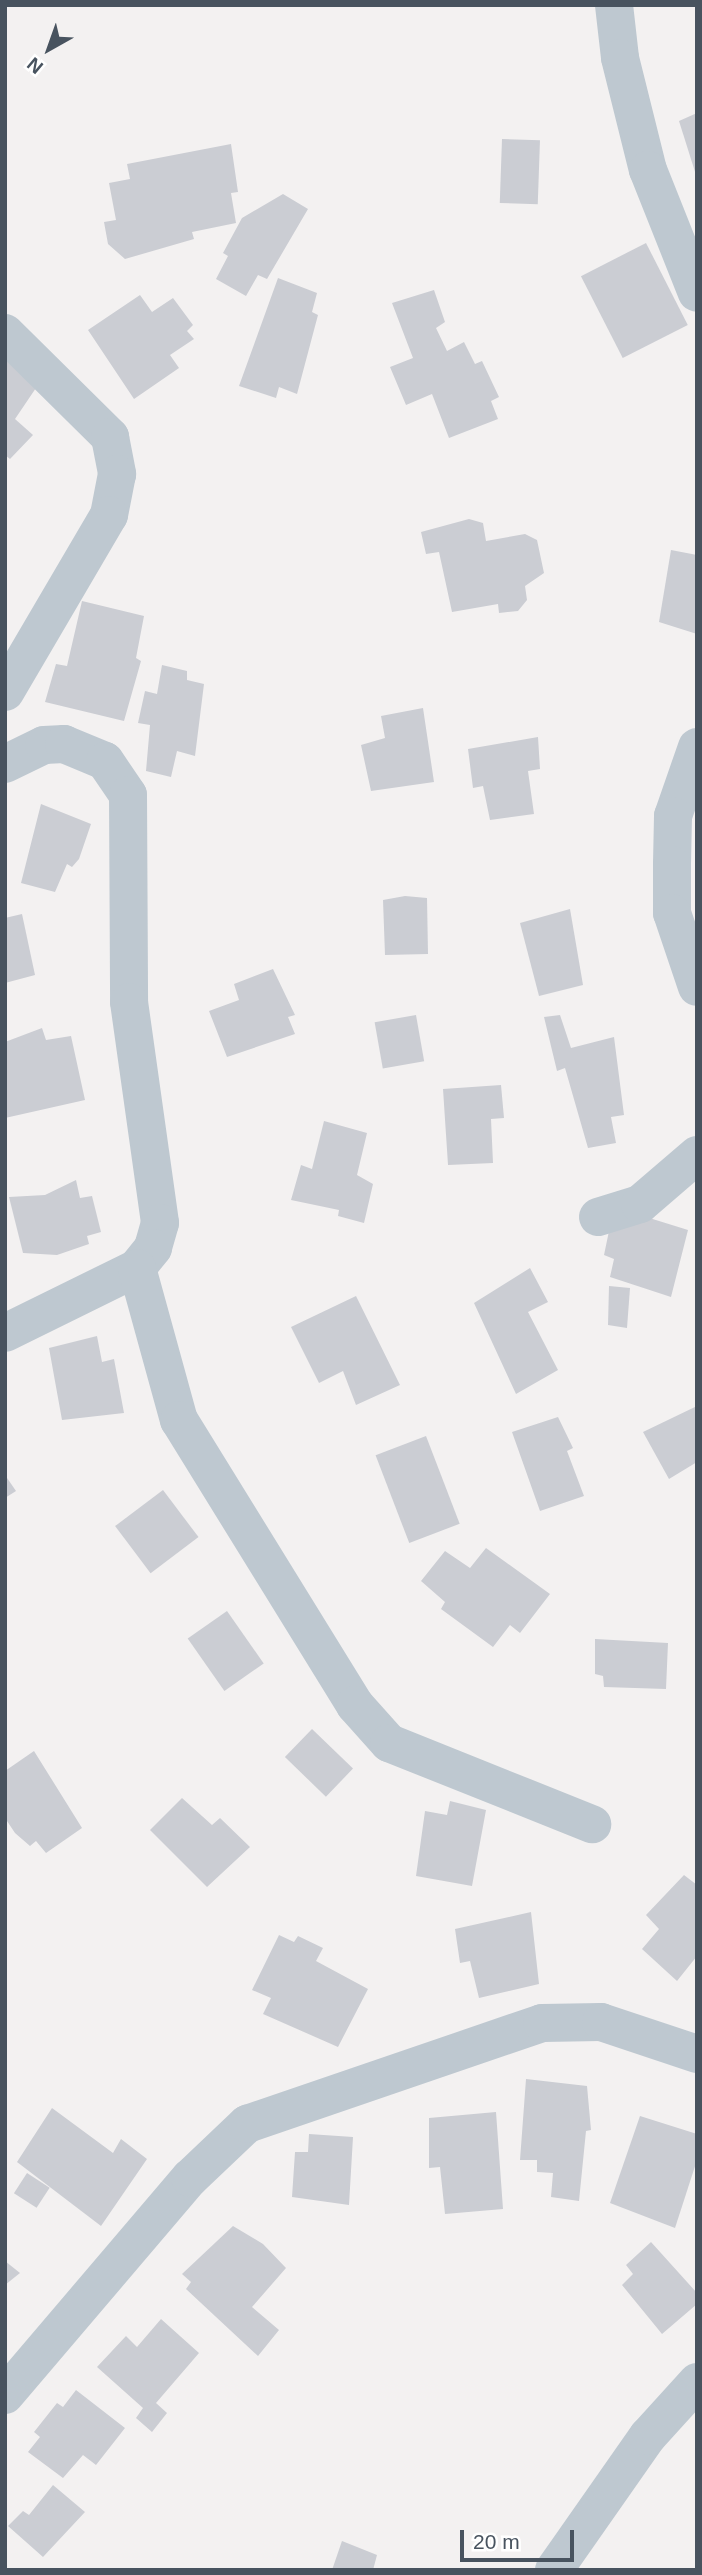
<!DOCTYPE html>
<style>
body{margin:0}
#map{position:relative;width:702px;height:2575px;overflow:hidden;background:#f3f1f1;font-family:Arial,sans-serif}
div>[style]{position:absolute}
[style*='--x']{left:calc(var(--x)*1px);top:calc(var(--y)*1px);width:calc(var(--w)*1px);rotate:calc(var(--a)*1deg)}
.building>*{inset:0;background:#cbcdd3;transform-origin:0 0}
.minor>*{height:38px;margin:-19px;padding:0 19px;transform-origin:19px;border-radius:19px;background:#bec8d0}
span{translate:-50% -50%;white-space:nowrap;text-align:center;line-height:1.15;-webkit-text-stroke:5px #fff;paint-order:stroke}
.frame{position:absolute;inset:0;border:7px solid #48535f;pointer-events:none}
.north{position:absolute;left:14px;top:14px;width:70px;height:70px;-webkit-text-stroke:5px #fff;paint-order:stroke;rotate:220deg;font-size:19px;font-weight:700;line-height:28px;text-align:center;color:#48535f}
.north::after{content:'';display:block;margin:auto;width:24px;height:32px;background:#48535f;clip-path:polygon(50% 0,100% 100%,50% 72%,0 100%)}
.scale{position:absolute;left:460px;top:2530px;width:114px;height:32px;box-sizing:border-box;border:4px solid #48535f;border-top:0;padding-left:9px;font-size:21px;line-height:24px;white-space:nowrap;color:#48535f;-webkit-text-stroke:5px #fff;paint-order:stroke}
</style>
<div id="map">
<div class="building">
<div style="clip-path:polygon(697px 113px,697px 175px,696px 175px,679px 121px)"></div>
<div style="left:502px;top:139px;width:38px;height:64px;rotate:2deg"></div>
<div style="clip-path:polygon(231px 144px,238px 192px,231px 193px,236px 223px,192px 232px,194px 239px,125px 259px,108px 244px,104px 222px,116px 220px,109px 183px,130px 179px,127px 164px)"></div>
<div style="clip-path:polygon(283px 194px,308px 209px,267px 279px,258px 275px,246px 296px,216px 279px,228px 256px,223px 253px,242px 218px)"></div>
<div style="left:646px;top:243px;width:92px;height:73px;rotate:63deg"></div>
<div style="clip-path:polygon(278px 278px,317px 293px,312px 312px,318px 315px,297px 394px,279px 387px,276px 398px,239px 386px)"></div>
<div style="clip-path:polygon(434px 290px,445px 322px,436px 328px,447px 351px,464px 342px,475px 364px,482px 361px,499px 397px,491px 401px,498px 419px,449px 438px,432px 394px,406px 405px,390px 367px,413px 358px,392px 303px)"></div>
<div style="clip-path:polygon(140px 295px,152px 312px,173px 298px,193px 325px,187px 331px,194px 339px,170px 355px,179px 368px,134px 399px,88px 330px)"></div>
<div style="clip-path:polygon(5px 358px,38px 385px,15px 419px,33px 435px,10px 459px,5px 455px)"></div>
<div style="clip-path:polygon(469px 519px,483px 523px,486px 541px,525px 534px,537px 540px,544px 573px,525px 586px,527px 600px,518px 611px,499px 613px,498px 604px,452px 612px,439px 552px,426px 554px,421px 532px)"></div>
<div style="clip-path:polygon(671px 550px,697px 555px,697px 634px,659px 622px)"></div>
<div style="clip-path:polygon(82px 601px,144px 616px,136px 658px,141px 661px,124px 721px,45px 702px,56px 664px,67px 666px)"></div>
<div style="clip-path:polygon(162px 665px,187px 671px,187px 680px,204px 684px,195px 756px,177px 751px,171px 777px,146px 771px,150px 725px,138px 723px,145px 691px,157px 694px)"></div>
<div style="clip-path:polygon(423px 708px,434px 782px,371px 791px,361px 745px,385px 738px,381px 716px)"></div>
<div style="clip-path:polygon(538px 737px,540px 769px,528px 771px,534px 814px,490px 820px,483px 786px,473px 788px,468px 749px)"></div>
<div style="clip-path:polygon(41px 804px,91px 824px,79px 859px,72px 867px,67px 864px,55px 892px,21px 883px)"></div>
<div style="clip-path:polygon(405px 896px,427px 898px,428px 954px,385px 955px,383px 900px)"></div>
<div style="clip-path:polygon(570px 909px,583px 985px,539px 996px,520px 923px)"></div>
<div style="clip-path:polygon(22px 914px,35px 975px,5px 983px,5px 918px)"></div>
<div style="clip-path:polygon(273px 969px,295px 1015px,288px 1017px,295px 1034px,227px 1057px,209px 1011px,239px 1000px,234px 984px)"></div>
<div style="left:416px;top:1015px;width:47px;height:42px;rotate:80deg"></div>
<div style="clip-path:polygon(560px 1015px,571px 1048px,614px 1037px,624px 1115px,611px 1117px,616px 1143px,588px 1148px,565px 1068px,557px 1071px,544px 1017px)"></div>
<div style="clip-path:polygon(42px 1028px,46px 1040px,71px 1036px,85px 1100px,5px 1118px,5px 1042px)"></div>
<div style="clip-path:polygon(501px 1085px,504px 1118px,491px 1119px,493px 1163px,448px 1165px,443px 1089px)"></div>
<div style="clip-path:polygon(324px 1121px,367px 1133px,357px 1175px,373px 1184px,364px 1223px,338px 1216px,339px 1210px,291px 1200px,301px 1165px,312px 1169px)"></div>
<div style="clip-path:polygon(76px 1180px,80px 1198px,92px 1196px,101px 1232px,87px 1236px,89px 1244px,57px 1255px,23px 1253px,9px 1197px,45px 1195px)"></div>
<div style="clip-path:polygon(614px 1207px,688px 1230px,671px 1297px,610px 1277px,614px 1259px,604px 1255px)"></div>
<div style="clip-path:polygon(530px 1268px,548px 1302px,528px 1312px,558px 1370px,516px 1394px,474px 1303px)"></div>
<div style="clip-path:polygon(609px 1286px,630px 1288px,627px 1328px,608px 1325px)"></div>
<div style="clip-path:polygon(356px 1296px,400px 1385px,356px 1405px,343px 1371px,319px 1383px,291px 1327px)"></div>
<div style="clip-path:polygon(97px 1336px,102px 1362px,114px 1359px,124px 1413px,62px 1420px,49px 1348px)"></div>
<div style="clip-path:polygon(697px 1406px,697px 1462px,669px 1479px,643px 1432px)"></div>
<div style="clip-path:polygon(558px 1417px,573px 1448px,567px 1451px,584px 1496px,540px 1511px,512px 1432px)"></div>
<div style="left:426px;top:1436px;width:94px;height:54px;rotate:69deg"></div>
<div style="clip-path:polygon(5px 1475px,16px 1491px,5px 1498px)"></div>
<div style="left:163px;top:1490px;width:59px;height:60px;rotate:53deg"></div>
<div style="clip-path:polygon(486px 1548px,550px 1594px,520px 1633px,510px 1625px,493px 1647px,441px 1609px,445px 1602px,421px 1581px,445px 1551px,470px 1568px)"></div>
<div style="left:227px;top:1611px;width:64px;height:48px;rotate:55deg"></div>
<div style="clip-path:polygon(595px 1639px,668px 1643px,666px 1689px,604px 1687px,603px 1676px,595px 1674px)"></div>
<div style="left:312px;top:1729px;width:57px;height:39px;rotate:44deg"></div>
<div style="clip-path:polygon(34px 1751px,82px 1828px,46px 1853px,36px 1841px,30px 1846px,15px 1833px,5px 1818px,5px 1771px)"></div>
<div style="clip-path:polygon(182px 1798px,212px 1825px,220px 1818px,250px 1847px,207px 1887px,150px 1830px)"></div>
<div style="clip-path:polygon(450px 1801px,486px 1810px,472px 1886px,416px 1876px,425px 1811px,447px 1815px)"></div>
<div style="clip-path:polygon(684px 1875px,697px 1885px,697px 1956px,677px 1981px,642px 1949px,659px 1929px,646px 1915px)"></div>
<div style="clip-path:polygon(531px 1912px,539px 1984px,479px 1998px,470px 1961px,460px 1963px,455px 1929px)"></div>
<div style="clip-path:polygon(279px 1935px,294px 1942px,298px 1936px,323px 1948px,316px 1961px,368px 1989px,338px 2047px,263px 2014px,271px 1998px,252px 1990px)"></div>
<div style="clip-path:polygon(526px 2079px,587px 2086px,591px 2130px,586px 2131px,579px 2201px,551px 2197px,553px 2173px,537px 2172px,537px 2160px,520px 2160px)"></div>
<div style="clip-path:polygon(52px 2108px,113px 2153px,121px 2139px,147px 2159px,101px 2226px,17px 2162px)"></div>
<div style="clip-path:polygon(496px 2112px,503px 2209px,445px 2214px,440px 2167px,429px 2168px,429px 2118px)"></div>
<div style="clip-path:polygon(640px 2116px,697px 2134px,697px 2160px,675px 2228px,610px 2203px)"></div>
<div style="clip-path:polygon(309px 2134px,353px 2137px,349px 2205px,292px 2197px,295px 2152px,308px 2152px)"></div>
<div style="left:27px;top:2173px;width:27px;height:24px;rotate:33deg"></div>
<div style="clip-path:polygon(233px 2226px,263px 2244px,286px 2268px,252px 2307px,279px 2330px,258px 2356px,186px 2289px,191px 2282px,182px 2274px)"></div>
<div style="clip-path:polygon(651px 2242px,697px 2293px,697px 2304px,662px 2334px,622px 2285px,633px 2274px,626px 2265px)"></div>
<div style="clip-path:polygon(5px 2261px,20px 2273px,5px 2285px)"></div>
<div style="clip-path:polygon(161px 2319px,199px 2353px,156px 2403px,167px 2413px,152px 2432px,136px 2418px,143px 2408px,97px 2367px,126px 2336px,137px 2347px)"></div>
<div style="clip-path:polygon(76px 2390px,125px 2428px,96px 2465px,83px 2455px,63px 2478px,28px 2452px,40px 2437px,34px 2432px,57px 2403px,63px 2407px)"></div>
<div style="clip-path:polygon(53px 2485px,85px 2512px,43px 2557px,8px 2526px,23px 2511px,29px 2515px)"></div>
<div style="clip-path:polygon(342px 2541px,377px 2555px,373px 2570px,332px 2570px)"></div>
</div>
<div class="minor">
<div style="--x:614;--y:5;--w:53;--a:83.5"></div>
<div style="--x:620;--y:58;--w:115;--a:76"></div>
<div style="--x:648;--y:170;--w:132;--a:68.3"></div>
<div style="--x:5;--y:333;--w:148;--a:44.7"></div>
<div style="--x:110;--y:437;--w:38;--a:79"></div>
<div style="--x:117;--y:474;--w:42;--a:101"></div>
<div style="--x:109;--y:515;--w:205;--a:120.4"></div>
<div style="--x:697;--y:747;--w:73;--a:109.2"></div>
<div style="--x:673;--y:816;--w:49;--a:91.2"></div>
<div style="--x:672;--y:865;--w:48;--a:90"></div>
<div style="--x:672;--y:913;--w:78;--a:71.3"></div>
<div style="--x:5;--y:764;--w:43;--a:-26"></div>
<div style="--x:44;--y:745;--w:20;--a:-3"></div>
<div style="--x:64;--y:744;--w:44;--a:22.5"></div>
<div style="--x:105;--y:761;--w:41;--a:55.9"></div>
<div style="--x:128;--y:795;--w:207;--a:89.7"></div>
<div style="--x:129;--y:1002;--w:223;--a:82"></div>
<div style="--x:160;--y:1223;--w:26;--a:106"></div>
<div style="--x:153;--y:1248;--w:26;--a:129"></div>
<div style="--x:137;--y:1268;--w:147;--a:153.8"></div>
<div style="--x:598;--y:1217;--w:44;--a:-17.2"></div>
<div style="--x:640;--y:1204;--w:75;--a:-40.7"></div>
<div style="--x:137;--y:1268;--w:158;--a:74.6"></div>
<div style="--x:179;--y:1420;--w:335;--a:58.3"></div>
<div style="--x:355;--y:1705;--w:51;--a:48.2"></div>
<div style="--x:389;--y:1743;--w:219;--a:21.8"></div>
<div style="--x:5;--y:2395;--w:285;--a:-49.6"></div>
<div style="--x:190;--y:2178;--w:79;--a:-43.5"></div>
<div style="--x:247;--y:2124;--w:312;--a:-18.9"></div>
<div style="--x:542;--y:2023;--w:59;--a:-1"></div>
<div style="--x:601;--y:2022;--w:101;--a:18.4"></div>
<div style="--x:554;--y:2570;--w:164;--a:-55"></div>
<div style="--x:648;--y:2436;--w:73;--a:-47.8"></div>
</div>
<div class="frame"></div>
<div class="north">N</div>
<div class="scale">20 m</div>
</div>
